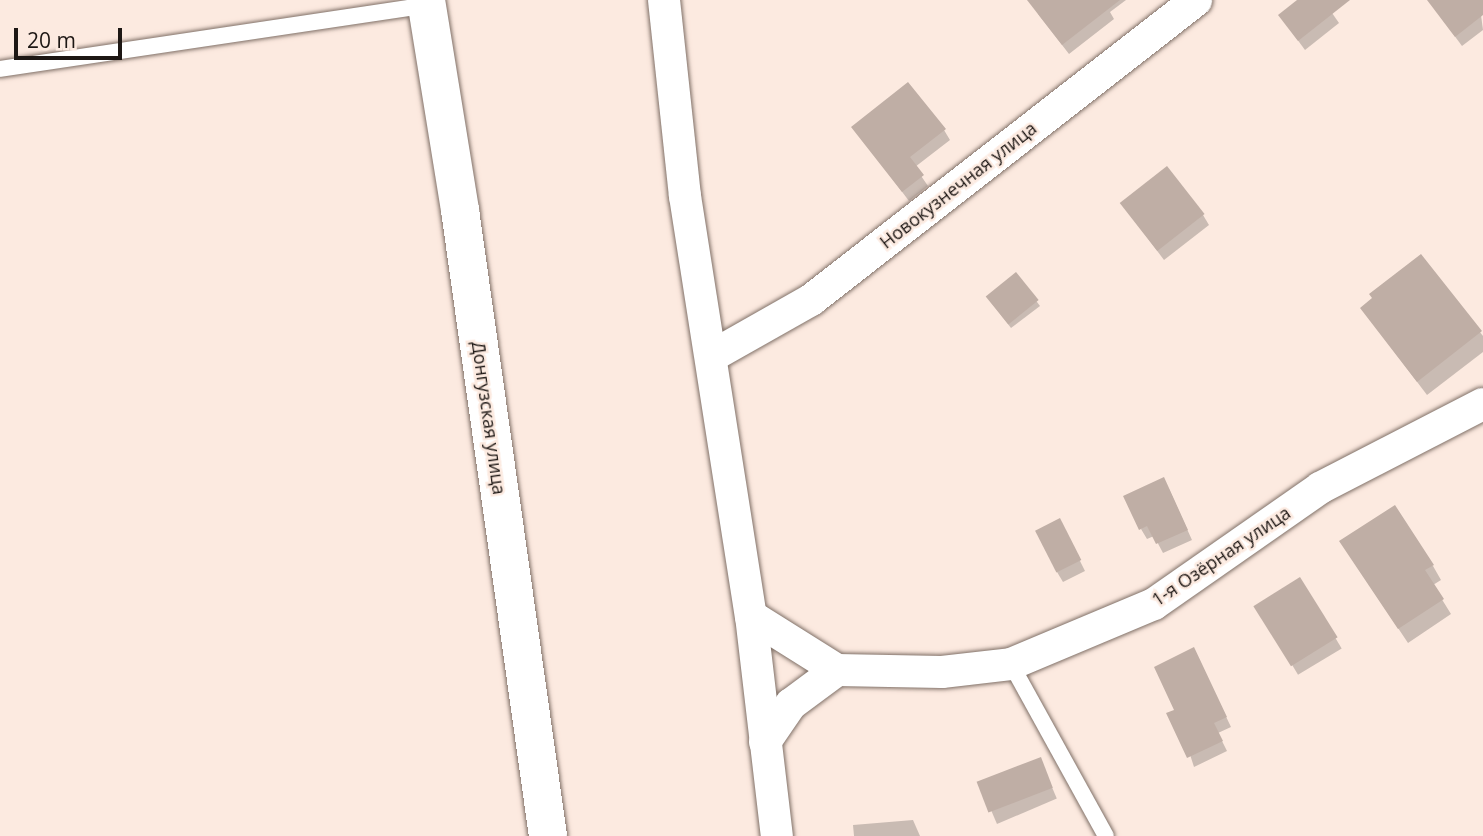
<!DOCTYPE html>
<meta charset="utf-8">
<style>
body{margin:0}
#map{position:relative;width:1483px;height:836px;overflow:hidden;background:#fceae0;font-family:"Open Sans",sans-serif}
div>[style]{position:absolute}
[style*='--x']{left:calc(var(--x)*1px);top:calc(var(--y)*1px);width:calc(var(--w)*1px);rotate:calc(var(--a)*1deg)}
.shadow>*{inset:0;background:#0003;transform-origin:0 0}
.building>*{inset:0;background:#bfaea5;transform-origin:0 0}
.roads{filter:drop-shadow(0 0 2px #807067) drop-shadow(0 0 2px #807067)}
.lane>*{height:16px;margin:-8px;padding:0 8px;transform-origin:8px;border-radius:8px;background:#fff}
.street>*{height:32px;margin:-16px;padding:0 16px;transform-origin:16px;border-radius:16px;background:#fff}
.primary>*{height:38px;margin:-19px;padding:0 19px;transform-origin:19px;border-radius:19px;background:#fff}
span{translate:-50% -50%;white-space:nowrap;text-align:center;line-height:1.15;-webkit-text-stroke:5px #fceae0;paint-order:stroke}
.street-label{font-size:18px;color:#1d1714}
.scale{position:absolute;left:14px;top:28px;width:108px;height:32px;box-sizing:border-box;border:4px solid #1d1714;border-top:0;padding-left:9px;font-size:21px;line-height:24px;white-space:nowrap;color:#1d1714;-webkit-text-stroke:5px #fceae0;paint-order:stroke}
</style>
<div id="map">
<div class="shadow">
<div style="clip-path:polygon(1036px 0,1126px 0,1110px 12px,1114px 19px,1069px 54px,1038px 14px)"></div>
<div style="clip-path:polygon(1300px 0,1323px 0,1339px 23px,1305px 50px,1280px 16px)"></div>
<div style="clip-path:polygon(1428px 0,1479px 0,1483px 30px,1462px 46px)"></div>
<div style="clip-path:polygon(853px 127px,944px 130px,950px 140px,915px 167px,928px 186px,909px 201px)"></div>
<div style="clip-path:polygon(1122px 204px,1203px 215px,1209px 225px,1164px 260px)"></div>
<div style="clip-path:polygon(1421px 256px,1483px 336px,1483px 352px,1427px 395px,1362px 309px)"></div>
<div style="clip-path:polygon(1016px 274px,1040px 306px,1011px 328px,990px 301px)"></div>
<div style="clip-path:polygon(1169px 489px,1192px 540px,1163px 553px,1154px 536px,1147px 539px,1141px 529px)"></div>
<div style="clip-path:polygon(1065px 531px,1085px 571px,1063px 582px,1057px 572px)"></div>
<div style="clip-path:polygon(1350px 556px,1433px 566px,1441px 580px,1433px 585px,1451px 614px,1408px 643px)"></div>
<div style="left:1300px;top:579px;width:81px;height:51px;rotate:59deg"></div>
<div style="clip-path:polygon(1199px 660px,1231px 727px,1218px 733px,1227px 751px,1194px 767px,1176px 711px)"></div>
<div style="left:1040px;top:759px;width:43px;height:65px;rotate:67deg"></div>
<div style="clip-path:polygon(913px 820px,920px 836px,854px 836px,853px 825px)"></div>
</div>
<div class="building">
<div style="clip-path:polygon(1027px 0,1120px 0,1062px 45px)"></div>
<div style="clip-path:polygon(1297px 0,1350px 0,1298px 41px,1278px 15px)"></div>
<div style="clip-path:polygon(1427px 0,1483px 0,1483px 15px,1455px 37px)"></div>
<div style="clip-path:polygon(908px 82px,946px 129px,910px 157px,924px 175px,902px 192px,851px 127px)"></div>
<div style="left:1167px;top:166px;width:61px;height:60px;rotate:52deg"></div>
<div style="clip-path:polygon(1421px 254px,1482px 331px,1417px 382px,1360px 308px,1372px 298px,1369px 294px)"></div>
<div style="left:1016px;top:272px;width:36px;height:39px;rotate:51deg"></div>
<div style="clip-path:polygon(1164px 477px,1188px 530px,1156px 544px,1147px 526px,1139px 530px,1123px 496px)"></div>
<div style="clip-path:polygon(1395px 505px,1434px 565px,1425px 570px,1444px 599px,1398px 629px,1339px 541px)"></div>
<div style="left:1060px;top:518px;width:47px;height:28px;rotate:63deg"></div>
<div style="left:1300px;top:577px;width:71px;height:55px;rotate:58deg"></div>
<div style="clip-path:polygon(1194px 647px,1227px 717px,1214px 723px,1223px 741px,1187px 758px,1166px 713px,1174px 710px,1154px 667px)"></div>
<div style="left:1041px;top:757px;width:33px;height:69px;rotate:69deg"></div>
</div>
<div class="roads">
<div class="lane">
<div style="--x:0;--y:69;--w:432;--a:-8.5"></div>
<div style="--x:1011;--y:664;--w:196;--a:61.1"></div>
</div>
<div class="street">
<div style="--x:664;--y:0;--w:197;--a:83.9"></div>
<div style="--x:685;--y:196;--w:425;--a:81.1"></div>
<div style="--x:751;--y:616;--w:222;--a:83.3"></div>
<div style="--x:712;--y:356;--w:114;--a:-29.5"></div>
<div style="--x:811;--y:300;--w:488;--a:-37.9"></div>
<div style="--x:751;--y:616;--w:102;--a:32.1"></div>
<div style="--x:837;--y:670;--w:105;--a:1.1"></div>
<div style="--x:942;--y:672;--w:69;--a:-6.6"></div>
<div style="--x:1011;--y:664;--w:155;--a:-22.8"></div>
<div style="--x:1154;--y:604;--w:203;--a:-34.9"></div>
<div style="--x:1320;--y:488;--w:183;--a:-27.3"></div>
<div style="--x:765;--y:742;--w:46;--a:-55.6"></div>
<div style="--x:791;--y:704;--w:57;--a:-36.5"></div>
</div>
<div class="primary">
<div style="--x:426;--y:0;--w:213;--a:80.8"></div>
<div style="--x:460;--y:210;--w:632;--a:82"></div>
</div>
</div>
<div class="street-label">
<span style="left:958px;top:185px;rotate:-38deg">Новокузнечная улица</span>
<span style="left:489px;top:418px;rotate:82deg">Донгузская улица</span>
<span style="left:1221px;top:556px;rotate:-34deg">1-я Озёрная улица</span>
</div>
<div class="scale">20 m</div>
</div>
